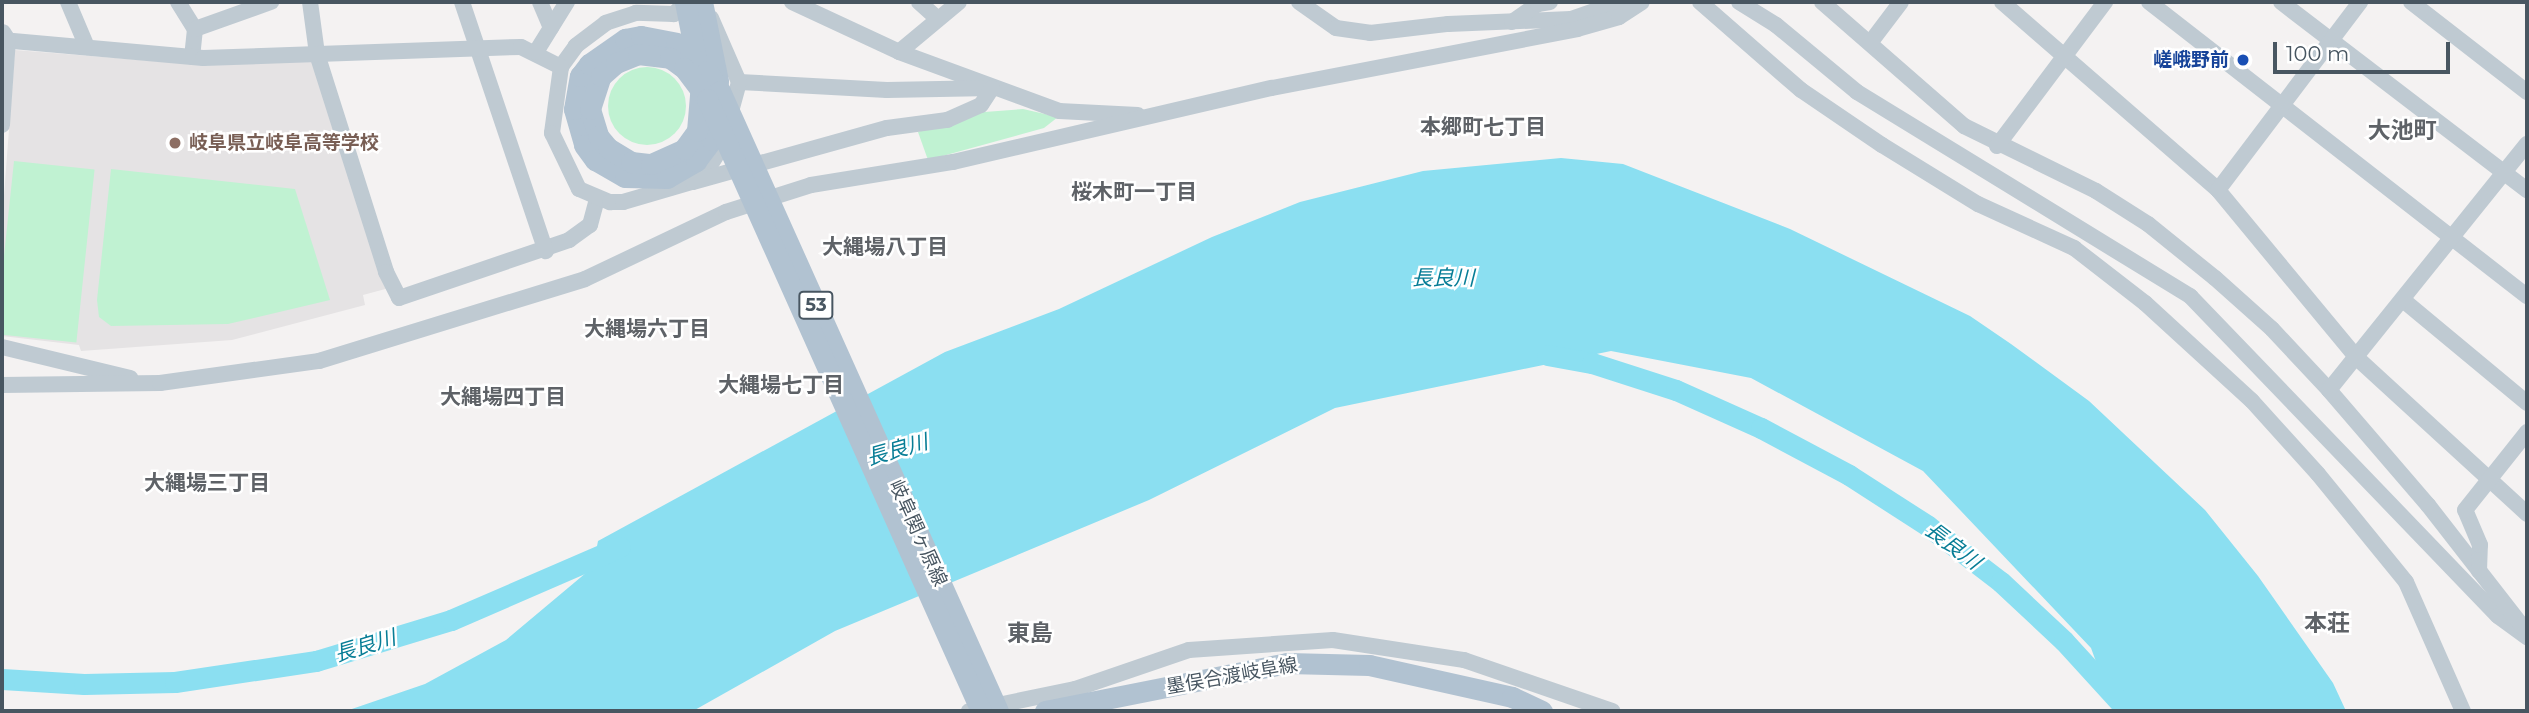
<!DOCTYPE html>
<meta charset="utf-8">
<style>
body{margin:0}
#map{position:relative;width:2529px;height:713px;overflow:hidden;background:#f4f2f2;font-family:Montserrat,"Noto Sans JP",sans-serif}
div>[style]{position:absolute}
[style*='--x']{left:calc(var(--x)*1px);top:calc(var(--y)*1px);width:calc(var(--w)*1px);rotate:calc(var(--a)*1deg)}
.education>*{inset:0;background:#e5e3e4}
.green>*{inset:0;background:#c0f2d2;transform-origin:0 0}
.round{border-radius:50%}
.water>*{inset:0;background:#8bdff1}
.river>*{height:21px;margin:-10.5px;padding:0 10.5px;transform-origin:10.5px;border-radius:10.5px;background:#8bdff1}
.minor>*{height:16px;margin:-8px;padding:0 8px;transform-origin:8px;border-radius:8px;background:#bfcad2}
.major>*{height:21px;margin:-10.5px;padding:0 10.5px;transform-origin:10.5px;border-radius:10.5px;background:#b1c2d1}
.major-bridge>*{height:21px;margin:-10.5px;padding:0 10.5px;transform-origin:10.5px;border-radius:10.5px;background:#b1c2d1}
.dots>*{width:19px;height:19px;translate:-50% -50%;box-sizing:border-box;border:4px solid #fff;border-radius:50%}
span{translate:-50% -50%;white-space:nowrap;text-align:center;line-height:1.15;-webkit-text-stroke:5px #fff;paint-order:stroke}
.shield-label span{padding:2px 5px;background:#fff;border:2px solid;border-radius:5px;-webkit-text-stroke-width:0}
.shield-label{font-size:18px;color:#485661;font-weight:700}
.transit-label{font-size:19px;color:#164399;font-weight:700}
.right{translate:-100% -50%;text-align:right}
.education-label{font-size:19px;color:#785e54;font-weight:700}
.left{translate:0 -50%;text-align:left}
.street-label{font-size:19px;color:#485661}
.neighbourhood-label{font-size:21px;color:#5e6267;font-weight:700}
.water-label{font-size:21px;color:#077d96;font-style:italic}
.quarter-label{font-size:23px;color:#5e6267;font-weight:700}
.frame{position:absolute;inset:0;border:4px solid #485661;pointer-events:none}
.scale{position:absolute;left:2273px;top:42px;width:177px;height:32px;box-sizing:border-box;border:4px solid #485661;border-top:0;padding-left:9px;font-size:21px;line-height:24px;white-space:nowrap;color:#485661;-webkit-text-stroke:5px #fff;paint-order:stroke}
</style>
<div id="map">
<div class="education">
<div style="clip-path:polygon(15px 50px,203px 65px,311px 59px,389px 288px,363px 295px,365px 305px,232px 340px,81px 351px,79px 345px,2px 336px,2px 222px)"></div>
</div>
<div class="green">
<div class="round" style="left:608px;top:67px;width:78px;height:78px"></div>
<div style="clip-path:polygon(1023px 109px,1058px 117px,1044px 128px,928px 160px,918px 132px,971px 113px)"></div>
<div style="left:14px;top:161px;width:81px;height:174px;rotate:6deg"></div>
<div style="clip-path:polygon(111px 169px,295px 189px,330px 300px,228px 324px,111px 326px,99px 317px,97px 300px)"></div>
</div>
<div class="water">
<div style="clip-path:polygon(1561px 158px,1623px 164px,1790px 229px,1970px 316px,2011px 344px,2089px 401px,2205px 510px,2258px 576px,2333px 683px,2346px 711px,2114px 711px,2091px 648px,1923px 471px,1751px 378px,1611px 351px,1335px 408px,1149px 500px,835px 631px,693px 711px,346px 711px,425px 684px,506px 640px,593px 567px,598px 541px,945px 352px,1059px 309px,1212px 237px,1300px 202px,1423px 171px)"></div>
</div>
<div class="river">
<div style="--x:1547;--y:355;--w:46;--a:10.1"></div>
<div style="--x:1592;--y:363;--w:88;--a:17.8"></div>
<div style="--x:1676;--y:390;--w:93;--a:24.1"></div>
<div style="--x:1761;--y:428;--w:100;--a:28.1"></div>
<div style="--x:1849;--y:475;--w:94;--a:32.8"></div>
<div style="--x:1928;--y:526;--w:92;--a:37.5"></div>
<div style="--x:2001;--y:582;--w:86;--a:43.1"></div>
<div style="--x:2064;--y:641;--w:95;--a:47.6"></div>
<div style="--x:2;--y:679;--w:82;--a:3.5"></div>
<div style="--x:84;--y:684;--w:91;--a:-1.3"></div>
<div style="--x:175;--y:682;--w:143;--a:-8.5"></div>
<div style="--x:316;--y:661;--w:141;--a:-16.9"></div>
<div style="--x:451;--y:620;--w:184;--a:-23.4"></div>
</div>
<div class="minor">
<div style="--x:68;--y:2;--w:49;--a:67.1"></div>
<div style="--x:178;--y:2;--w:32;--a:58"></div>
<div style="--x:195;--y:29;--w:28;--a:96"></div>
<div style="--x:310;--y:2;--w:52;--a:82.3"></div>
<div style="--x:317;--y:54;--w:229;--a:72.4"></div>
<div style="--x:386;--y:272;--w:29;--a:63"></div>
<div style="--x:399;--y:298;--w:180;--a:-18.8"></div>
<div style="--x:569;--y:240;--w:26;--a:-36"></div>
<div style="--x:590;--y:225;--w:28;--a:-75"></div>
<div style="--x:462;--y:2;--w:263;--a:71.4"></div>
<div style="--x:540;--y:2;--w:28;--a:67"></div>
<div style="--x:792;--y:2;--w:118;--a:25"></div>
<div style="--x:899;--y:52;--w:171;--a:20.2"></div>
<div style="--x:1059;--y:111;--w:79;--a:2.9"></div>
<div style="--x:919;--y:2;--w:25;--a:42"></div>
<div style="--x:1299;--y:2;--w:45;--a:35.1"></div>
<div style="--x:1336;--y:28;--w:34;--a:8"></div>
<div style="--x:1370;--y:33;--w:79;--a:-6.6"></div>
<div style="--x:1448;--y:24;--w:123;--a:-2.3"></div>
<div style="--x:1571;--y:19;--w:52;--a:-19.1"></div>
<div style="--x:1700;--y:2;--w:134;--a:41.1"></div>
<div style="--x:1801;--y:90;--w:98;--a:34.2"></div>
<div style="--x:1882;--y:145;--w:113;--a:31.6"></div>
<div style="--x:1978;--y:204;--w:106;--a:24.6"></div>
<div style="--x:2074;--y:248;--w:90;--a:37.8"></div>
<div style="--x:2145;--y:303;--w:145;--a:42.5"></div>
<div style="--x:2252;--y:401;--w:98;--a:47.9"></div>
<div style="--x:2318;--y:474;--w:139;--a:50.8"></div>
<div style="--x:2406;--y:582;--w:141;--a:66.2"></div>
<div style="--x:1739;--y:2;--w:44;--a:31.9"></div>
<div style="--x:1776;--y:25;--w:105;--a:39.6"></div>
<div style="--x:1857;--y:92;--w:391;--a:31.5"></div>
<div style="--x:2190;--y:296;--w:444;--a:46.1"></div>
<div style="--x:2498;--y:616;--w:36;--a:36"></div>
<div style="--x:1822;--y:2;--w:189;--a:41.1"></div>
<div style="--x:1964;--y:126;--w:147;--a:26.2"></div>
<div style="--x:2096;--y:191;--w:62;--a:32.4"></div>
<div style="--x:2148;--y:224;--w:86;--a:38.9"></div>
<div style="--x:2215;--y:278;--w:76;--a:41.8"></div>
<div style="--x:2272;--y:329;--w:83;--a:46.9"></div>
<div style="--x:2329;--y:390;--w:152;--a:49.3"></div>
<div style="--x:2428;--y:505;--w:160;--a:52.1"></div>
<div style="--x:2002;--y:2;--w:286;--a:41"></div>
<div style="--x:2218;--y:190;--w:218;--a:50.4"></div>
<div style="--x:2357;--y:358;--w:231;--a:42.5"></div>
<div style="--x:2149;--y:2;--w:479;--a:37.9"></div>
<div style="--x:2281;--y:2;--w:310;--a:37.4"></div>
<div style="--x:2411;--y:2;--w:147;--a:37.8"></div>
<div style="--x:685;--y:3;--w:16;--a:135"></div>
<div style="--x:674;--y:14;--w:38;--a:-178"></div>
<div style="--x:636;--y:13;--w:32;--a:162"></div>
<div style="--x:606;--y:23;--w:38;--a:143"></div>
<div style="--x:576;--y:46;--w:26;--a:126"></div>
<div style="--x:561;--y:67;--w:67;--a:97.8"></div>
<div style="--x:552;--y:133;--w:62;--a:64.3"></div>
<div style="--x:579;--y:189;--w:34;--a:23"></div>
<div style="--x:610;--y:202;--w:13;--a:0"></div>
<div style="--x:623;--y:202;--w:72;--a:-16.2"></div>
<div style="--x:692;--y:182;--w:17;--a:-36"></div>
<div style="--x:706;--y:172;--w:28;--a:-58"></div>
<div style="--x:721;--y:148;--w:68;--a:-74.7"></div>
<div style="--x:739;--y:82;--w:148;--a:3.1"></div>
<div style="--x:887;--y:90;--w:105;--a:-1.1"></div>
<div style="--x:711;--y:18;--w:70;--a:66.4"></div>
<div style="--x:1512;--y:22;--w:32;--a:-35"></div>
<div style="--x:1538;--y:4;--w:12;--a:-9"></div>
<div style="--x:195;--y:29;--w:81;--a:-19.6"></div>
<div style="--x:2;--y:40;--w:202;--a:5.1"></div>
<div style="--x:203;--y:58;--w:318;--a:-2"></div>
<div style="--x:521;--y:47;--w:45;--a:26.6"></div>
<div style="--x:1870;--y:43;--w:51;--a:-52.9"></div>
<div style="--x:536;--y:52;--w:59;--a:-58.2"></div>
<div style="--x:899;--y:52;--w:78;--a:-39.8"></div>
<div style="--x:2;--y:125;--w:85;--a:-86"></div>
<div style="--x:8;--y:40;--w:9;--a:-122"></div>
<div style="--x:1997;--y:146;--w:180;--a:-53.1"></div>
<div style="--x:693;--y:182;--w:201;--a:-15.6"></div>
<div style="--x:887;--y:128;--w:61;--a:-7.6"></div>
<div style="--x:947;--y:120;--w:37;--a:-24"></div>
<div style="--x:981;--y:105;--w:20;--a:-57"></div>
<div style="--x:2218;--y:190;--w:236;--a:-52.9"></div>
<div style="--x:2403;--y:300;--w:161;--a:39.7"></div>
<div style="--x:2;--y:347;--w:132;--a:13.6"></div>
<div style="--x:2;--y:385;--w:158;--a:-0.7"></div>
<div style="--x:160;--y:383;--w:161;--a:-7.9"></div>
<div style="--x:319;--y:361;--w:278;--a:-17.1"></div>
<div style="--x:585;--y:279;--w:156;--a:-25.4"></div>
<div style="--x:726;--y:212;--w:89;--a:-17.6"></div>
<div style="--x:811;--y:185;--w:144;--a:-9.2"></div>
<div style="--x:953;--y:162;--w:327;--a:-13.1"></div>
<div style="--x:1272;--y:88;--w:311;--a:-10.9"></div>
<div style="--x:1577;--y:29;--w:44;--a:-15.9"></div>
<div style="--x:1619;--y:17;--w:27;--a:-33"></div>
<div style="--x:2329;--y:390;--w:316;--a:-51.2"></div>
<div style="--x:2479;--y:571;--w:26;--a:-88"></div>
<div style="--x:2480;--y:545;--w:38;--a:-113"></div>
<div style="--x:2465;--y:510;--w:100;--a:-51.5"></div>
<div style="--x:969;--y:711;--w:108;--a:-11.7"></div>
<div style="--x:1075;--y:689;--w:120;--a:-18.9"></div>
<div style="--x:1189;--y:650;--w:144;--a:-4"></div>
<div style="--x:1333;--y:640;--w:133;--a:8.7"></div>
<div style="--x:1464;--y:660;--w:157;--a:19"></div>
</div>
<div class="major">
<div style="--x:574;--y:109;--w:37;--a:74"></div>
<div style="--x:584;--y:145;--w:19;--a:54"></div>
<div style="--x:595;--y:160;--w:34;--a:30"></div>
<div style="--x:625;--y:177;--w:42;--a:1.4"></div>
<div style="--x:667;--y:178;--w:34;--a:-30"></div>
<div style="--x:696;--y:161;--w:26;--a:-53"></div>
<div style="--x:712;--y:140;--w:26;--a:-81"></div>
<div style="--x:716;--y:114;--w:33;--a:-87"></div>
<div style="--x:718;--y:81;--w:81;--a:-101.4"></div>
<div style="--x:590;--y:109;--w:28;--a:73"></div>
<div style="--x:598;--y:136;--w:16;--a:50"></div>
<div style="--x:608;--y:148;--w:27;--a:31"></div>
<div style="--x:631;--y:162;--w:20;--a:6"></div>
<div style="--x:651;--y:164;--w:36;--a:-24"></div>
<div style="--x:684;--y:149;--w:22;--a:-54"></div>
<div style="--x:697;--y:131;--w:48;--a:-85.2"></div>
<div style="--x:701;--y:83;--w:83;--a:-101.2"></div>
<div style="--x:1045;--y:711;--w:247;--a:-11.2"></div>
<div style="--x:1287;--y:663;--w:82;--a:1.4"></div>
<div style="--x:1369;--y:665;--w:147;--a:12.6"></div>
<div style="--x:1512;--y:697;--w:33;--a:25"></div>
</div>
<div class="major-bridge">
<div style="--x:574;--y:109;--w:34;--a:-80"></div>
<div style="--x:580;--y:76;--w:15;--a:-53"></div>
<div style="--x:589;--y:64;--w:44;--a:-34.8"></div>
<div style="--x:625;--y:39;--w:16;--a:-11"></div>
<div style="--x:641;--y:36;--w:36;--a:11"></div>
<div style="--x:676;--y:43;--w:42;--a:42.1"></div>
<div style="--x:707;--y:71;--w:24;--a:57"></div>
<div style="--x:720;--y:91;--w:679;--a:65.85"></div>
<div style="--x:590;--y:109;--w:35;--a:-72"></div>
<div style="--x:601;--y:76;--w:20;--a:-41"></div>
<div style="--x:616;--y:63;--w:24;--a:-22"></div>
<div style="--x:638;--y:54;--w:32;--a:7"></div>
<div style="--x:670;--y:58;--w:17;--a:36"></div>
<div style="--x:684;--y:68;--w:39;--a:53"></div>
<div style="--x:707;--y:99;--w:671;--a:65.88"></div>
</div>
<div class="dots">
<div style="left:2243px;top:60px;background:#1a4fb4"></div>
<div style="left:175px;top:143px;background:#8d6e63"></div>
</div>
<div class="shield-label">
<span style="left:816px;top:305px">53</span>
</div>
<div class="transit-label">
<span class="right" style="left:2229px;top:60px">嵯峨野前</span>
</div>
<div class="education-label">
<span class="left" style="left:189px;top:143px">岐阜県立岐阜高等学校</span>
</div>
<div class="street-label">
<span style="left:918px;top:533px;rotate:66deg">岐阜関ヶ原線</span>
<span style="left:1232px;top:676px;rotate:-10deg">墨俣合渡岐阜線</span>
</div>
<div class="neighbourhood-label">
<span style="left:1483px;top:127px">本郷町七丁目</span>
<span style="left:1134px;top:192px">桜木町一丁目</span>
<span style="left:885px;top:247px">大縄場八丁目</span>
<span style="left:647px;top:329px">大縄場六丁目</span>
<span style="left:781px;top:385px">大縄場七丁目</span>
<span style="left:503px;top:397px">大縄場四丁目</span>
<span style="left:207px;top:483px">大縄場三丁目</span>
</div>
<div class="water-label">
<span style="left:1443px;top:278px">長良川</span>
<span style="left:897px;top:450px;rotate:-16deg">長良川</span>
<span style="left:1953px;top:546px;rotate:37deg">長良川</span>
<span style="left:365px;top:646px;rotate:-17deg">長良川</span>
</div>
<div class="quarter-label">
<span style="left:2402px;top:130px">大池町</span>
<span style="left:2327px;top:623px">本荘</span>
<span style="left:1030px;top:633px">東島</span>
</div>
<div class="frame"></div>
<div class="scale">100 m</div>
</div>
